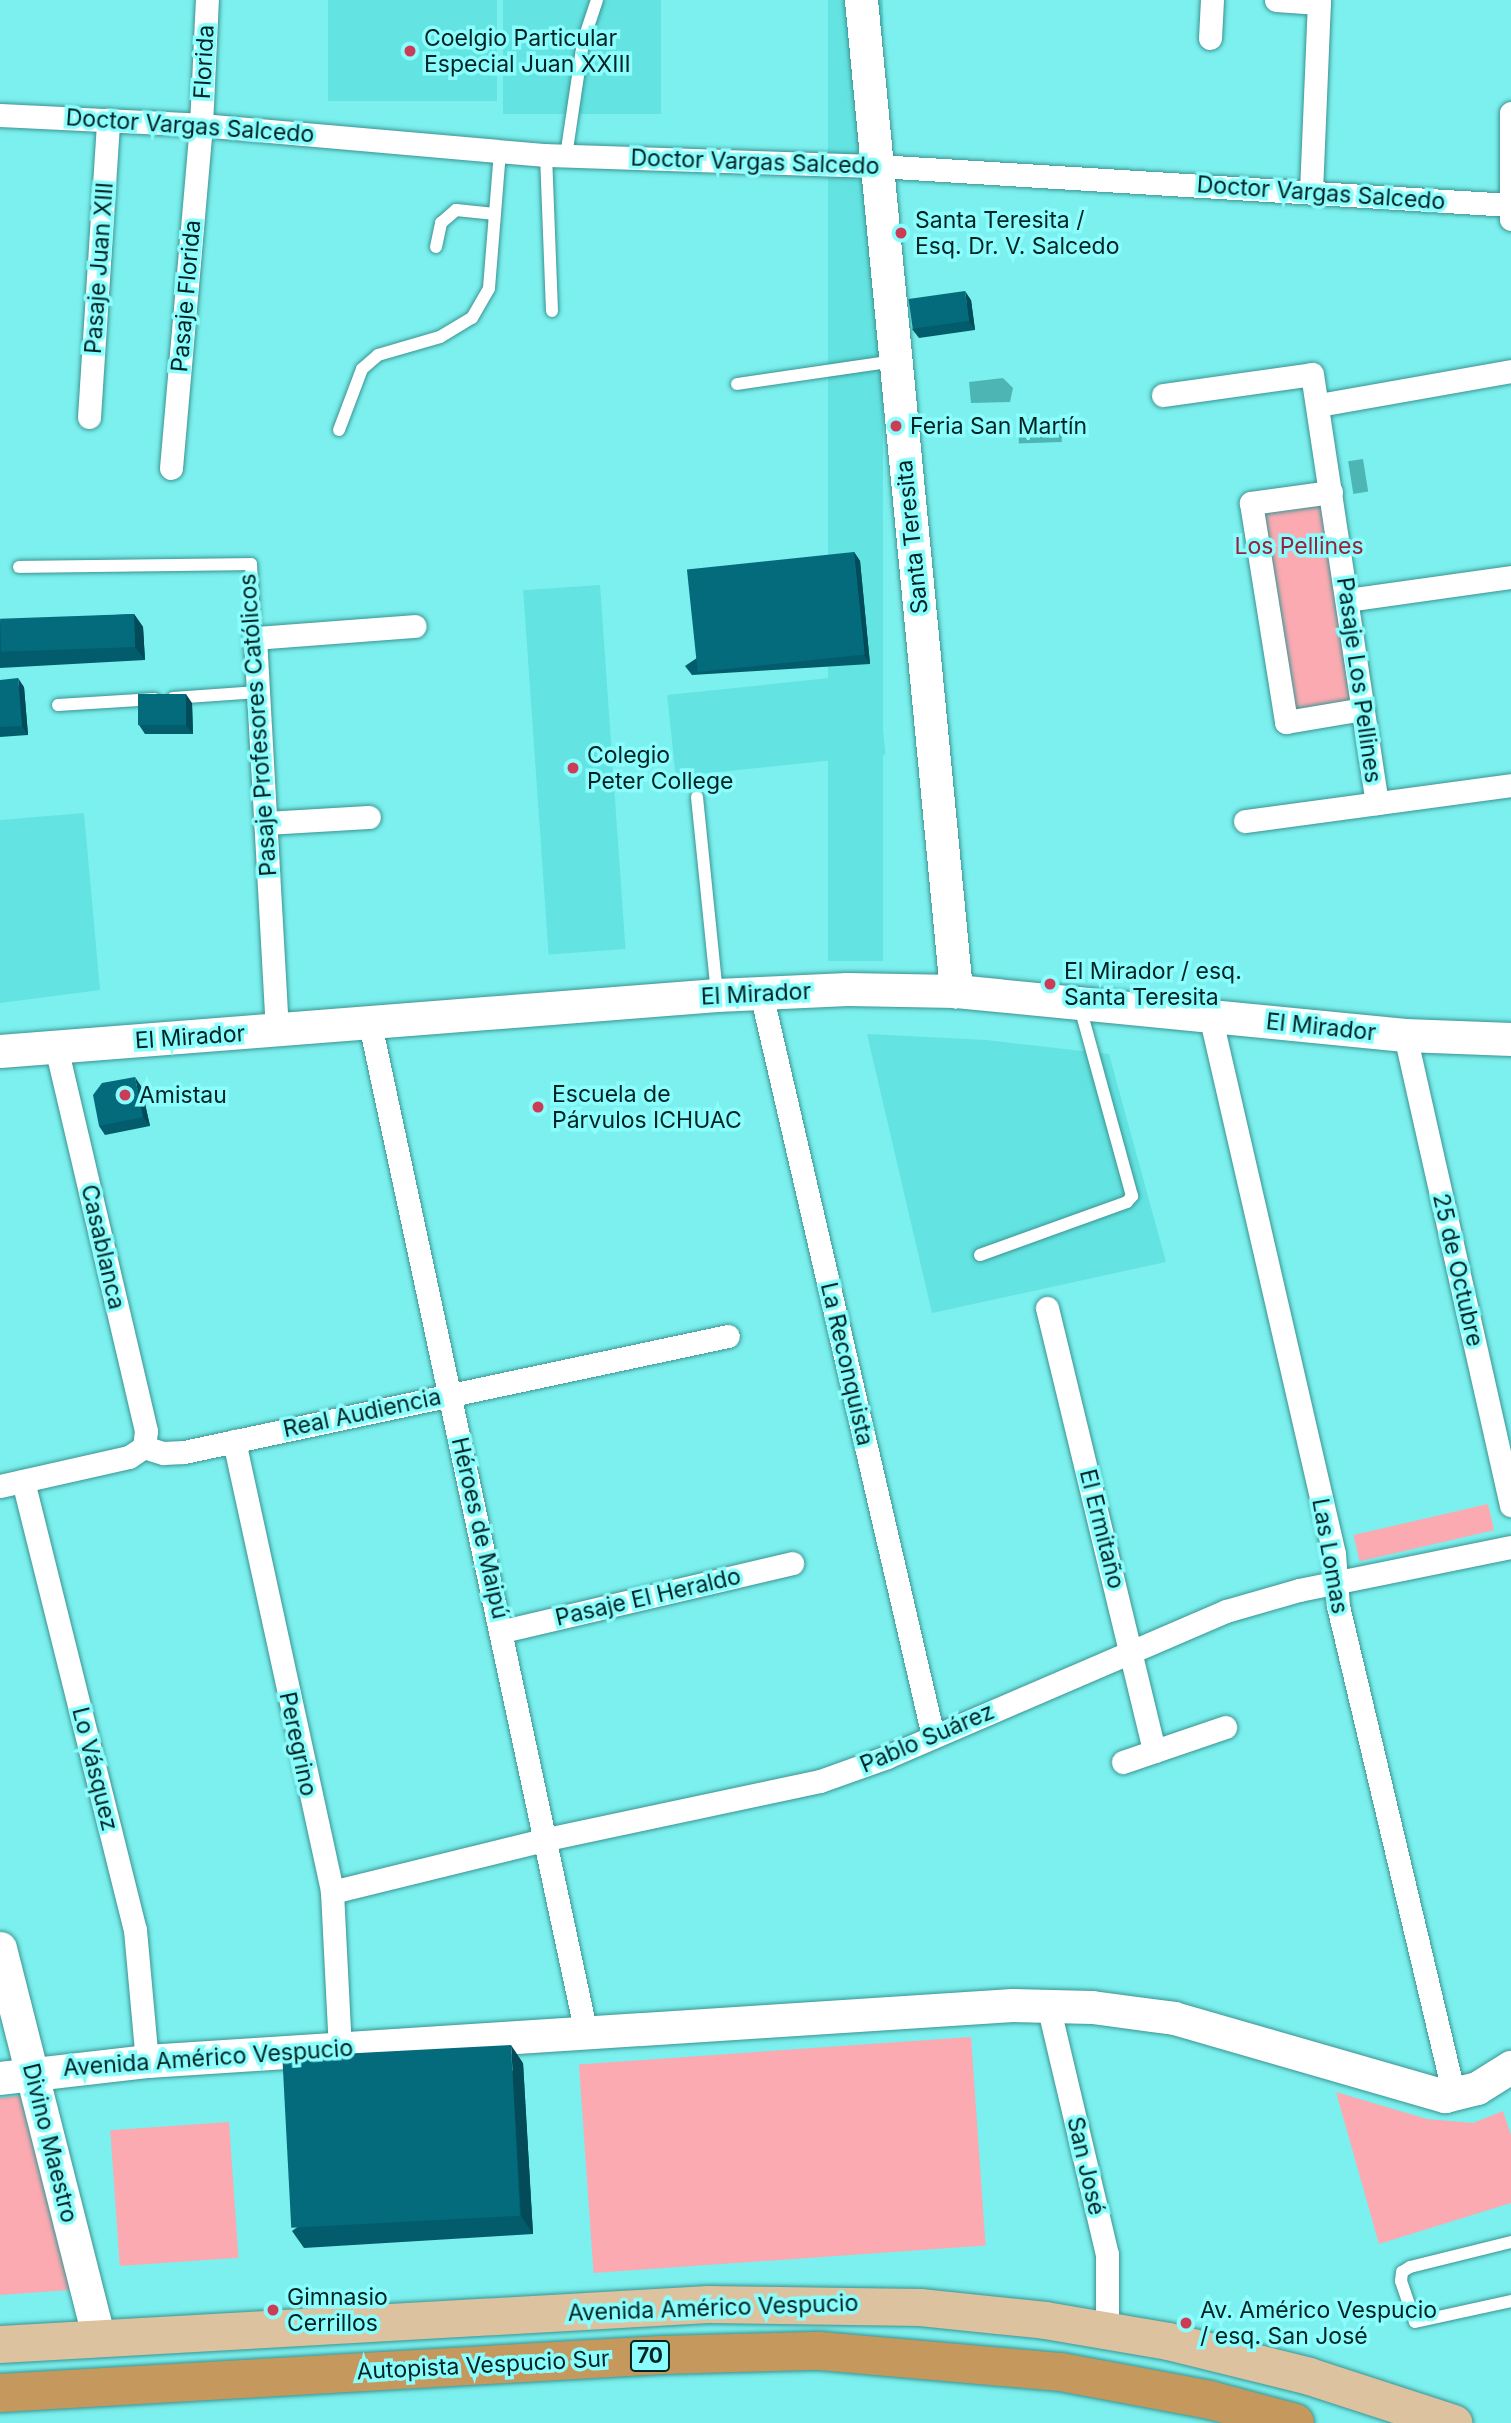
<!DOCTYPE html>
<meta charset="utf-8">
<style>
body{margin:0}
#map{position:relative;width:1511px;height:2423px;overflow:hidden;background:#7cf0ee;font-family:Inter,sans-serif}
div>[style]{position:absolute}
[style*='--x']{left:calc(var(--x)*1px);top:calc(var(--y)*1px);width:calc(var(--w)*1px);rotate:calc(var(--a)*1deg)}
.built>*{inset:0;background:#63e3e1;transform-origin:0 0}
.green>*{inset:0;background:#fbaab1;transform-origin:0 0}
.water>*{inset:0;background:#4db6b4;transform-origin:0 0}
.roads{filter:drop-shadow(0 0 2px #3a9493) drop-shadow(0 0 2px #3a9493)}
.lane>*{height:12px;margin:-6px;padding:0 6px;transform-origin:6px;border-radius:6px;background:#fff}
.street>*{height:23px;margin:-11.5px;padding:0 11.5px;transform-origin:11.5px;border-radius:11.5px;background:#fff}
.secondary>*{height:33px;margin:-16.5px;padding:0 16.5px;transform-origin:16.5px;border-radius:16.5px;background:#fff}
.primary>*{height:37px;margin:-18.5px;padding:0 18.5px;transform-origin:18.5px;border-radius:18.5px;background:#dcc29e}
.highway>*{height:38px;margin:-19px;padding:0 19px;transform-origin:19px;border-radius:19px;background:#c5995d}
.wall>*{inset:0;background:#035c6c}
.shaded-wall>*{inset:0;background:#034b58}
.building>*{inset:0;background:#046b7d;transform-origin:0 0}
.dots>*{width:19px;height:19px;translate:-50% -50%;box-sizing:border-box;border:4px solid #8afdfc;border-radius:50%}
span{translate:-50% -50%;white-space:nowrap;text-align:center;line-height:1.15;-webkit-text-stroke:7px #8afdfc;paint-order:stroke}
.shield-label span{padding:2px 5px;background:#8afdfc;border:2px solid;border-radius:5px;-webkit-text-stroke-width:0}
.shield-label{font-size:21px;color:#002424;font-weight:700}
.poi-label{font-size:23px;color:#002424}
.left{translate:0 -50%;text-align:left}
.street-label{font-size:23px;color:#002424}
.park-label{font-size:23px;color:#97223b}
</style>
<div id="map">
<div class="built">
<div style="left:328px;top:0;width:169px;height:101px"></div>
<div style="left:503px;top:0;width:158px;height:114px"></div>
<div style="left:828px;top:0;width:55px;height:961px"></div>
<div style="left:600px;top:585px;width:365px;height:77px;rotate:86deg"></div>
<div style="left:877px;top:673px;width:82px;height:211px;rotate:84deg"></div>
<div style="clip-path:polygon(84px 813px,100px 990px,0 1003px,0 820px)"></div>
<div style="clip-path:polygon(867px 1034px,986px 1040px,1109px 1054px,1166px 1262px,932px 1313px)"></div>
</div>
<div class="green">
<div style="left:1329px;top:495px;width:215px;height:76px;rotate:81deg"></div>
<div style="left:1488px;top:1504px;width:27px;height:138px;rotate:77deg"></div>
<div style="left:971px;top:2037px;width:209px;height:393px;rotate:86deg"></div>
<div style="clip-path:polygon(1336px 2092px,1427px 2119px,1473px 2123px,1503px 2111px,1511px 2135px,1511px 2203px,1379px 2244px)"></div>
<div style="clip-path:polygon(20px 2096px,70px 2290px,0 2295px,0 2098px)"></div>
<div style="left:229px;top:2122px;width:136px;height:119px;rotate:86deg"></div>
</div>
<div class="water">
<div style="clip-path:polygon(1003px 378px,1013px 388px,1010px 402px,971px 403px,969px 382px)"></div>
<div style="left:1061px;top:418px;width:24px;height:43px;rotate:88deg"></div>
<div style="left:1363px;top:459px;width:33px;height:15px;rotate:81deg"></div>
</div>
<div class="roads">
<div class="lane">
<div style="--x:546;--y:155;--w:156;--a:87.8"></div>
<div style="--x:566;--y:156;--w:115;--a:-81.5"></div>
<div style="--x:583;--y:42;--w:44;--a:-71.6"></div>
<div style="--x:436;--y:247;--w:25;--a:-78"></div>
<div style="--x:441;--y:223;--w:20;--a:-41"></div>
<div style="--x:456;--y:210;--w:39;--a:6"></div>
<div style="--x:737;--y:384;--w:160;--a:-8.3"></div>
<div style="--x:339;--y:430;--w:65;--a:-69.3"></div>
<div style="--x:362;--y:369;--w:21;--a:-41"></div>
<div style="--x:378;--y:355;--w:65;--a:-16.2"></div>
<div style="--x:440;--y:337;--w:37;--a:-31"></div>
<div style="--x:472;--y:318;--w:34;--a:-60"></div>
<div style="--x:489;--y:288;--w:137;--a:-85.4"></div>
<div style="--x:19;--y:567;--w:232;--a:-0.7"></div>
<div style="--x:251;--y:564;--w:74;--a:86.9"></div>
<div style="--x:173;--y:698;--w:85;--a:-4"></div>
<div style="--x:58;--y:705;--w:97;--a:-3.5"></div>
<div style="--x:697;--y:797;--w:198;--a:84.2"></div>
<div style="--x:980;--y:1255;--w:156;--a:-19.8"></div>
<div style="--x:1127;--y:1202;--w:8;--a:-50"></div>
<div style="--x:1132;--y:1196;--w:199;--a:-105.4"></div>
<div style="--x:1511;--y:2242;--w:104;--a:166.1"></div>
<div style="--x:1410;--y:2267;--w:9;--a:148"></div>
<div style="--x:1402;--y:2272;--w:9;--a:96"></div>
<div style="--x:1401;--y:2281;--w:43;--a:71.1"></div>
<div style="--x:1415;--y:2322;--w:98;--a:-12.3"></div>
</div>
<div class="street">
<div style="--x:1276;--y:0;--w:43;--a:4"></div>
<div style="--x:1210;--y:38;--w:38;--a:-87"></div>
<div style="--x:1511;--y:113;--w:106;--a:90"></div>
<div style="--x:0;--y:115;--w:201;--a:2.8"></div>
<div style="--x:201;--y:125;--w:346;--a:5"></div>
<div style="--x:546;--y:155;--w:332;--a:1.9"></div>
<div style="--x:878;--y:166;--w:634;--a:3.53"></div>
<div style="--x:1311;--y:192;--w:192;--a:-87.6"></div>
<div style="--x:1163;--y:395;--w:150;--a:-8"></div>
<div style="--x:1312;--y:374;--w:434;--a:81.4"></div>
<div style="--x:1319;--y:405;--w:195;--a:-10"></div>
<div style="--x:89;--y:417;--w:298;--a:-86.3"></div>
<div style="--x:171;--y:468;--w:344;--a:-85"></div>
<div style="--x:201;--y:125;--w:125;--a:-87.3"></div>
<div style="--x:1331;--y:492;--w:81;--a:172.2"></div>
<div style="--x:1251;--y:503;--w:222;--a:80.9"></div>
<div style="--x:1286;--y:722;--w:78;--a:-9.6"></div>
<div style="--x:1347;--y:600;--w:166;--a:-8"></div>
<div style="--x:1245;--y:821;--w:268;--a:-7.7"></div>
<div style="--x:265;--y:823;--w:104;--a:-3.3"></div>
<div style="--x:761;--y:993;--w:763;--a:76.97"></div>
<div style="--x:1210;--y:1015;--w:553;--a:77.04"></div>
<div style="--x:1334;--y:1554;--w:52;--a:85.6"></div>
<div style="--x:1338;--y:1606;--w:503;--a:76.66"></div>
<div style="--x:370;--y:1024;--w:1032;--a:77.92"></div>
<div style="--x:277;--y:1031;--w:394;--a:-93.2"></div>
<div style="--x:255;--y:638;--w:160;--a:-4.3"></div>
<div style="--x:1405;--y:1035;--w:482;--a:77.3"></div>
<div style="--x:56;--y:1047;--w:394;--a:76.8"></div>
<div style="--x:146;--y:1431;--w:16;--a:97"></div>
<div style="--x:1047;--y:1308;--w:456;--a:76.4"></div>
<div style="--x:234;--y:1441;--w:462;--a:77.7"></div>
<div style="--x:332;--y:1892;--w:156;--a:87.1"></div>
<div style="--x:144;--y:1447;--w:20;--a:18"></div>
<div style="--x:163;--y:1453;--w:21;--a:-3"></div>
<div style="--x:184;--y:1452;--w:556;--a:-12.04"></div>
<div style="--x:23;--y:1481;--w:463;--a:76"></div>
<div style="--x:135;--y:1930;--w:132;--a:84.8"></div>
<div style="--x:0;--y:1486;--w:132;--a:-12.7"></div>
<div style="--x:129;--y:1457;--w:18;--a:-34"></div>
<div style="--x:503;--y:1631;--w:297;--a:-13.2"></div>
<div style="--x:1123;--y:1762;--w:108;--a:-18.9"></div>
<div style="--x:332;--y:1892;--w:221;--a:-13.8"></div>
<div style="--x:547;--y:1839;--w:279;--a:-12"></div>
<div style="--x:820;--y:1781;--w:71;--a:-19.7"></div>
<div style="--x:887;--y:1757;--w:369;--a:-23.3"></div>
<div style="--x:1226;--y:1611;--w:76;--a:-16"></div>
<div style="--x:1299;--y:1590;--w:216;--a:-11.5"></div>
<div style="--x:1048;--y:2005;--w:256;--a:76.7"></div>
<div style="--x:1107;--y:2254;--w:76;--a:90"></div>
</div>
<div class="secondary">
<div style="--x:861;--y:0;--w:996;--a:84.52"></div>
<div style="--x:0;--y:1051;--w:719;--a:-4.47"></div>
<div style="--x:717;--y:995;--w:130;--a:-2.6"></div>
<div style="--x:847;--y:989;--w:109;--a:1.1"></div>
<div style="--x:956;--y:991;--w:451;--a:5.6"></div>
<div style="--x:1405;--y:1035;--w:106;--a:2.2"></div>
<div style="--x:0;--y:1948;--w:402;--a:75.8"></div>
<div style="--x:0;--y:2078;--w:148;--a:-6.6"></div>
<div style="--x:147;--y:2061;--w:867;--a:-3.7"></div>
<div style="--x:1012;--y:2005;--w:80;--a:1.4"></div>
<div style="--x:1092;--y:2007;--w:83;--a:7.6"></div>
<div style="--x:1174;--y:2018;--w:282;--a:16.1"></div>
<div style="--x:1445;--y:2096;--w:33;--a:-14"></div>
<div style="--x:1477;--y:2088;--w:40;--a:-32"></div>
</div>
<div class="primary">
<div style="--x:0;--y:2344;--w:709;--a:-3.23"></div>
<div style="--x:708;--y:2304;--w:212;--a:0.8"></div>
<div style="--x:920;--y:2307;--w:126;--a:5.9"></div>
<div style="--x:1045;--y:2320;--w:125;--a:9.7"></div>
<div style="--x:1168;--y:2341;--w:145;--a:13.9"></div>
<div style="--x:1309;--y:2376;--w:152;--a:18"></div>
</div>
<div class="highway">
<div style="--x:0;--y:2393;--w:663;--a:-3.29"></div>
<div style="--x:662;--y:2355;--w:158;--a:-1.5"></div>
<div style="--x:820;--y:2351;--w:242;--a:5"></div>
<div style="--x:1061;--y:2372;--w:152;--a:10.6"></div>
<div style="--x:1210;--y:2400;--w:88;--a:15.1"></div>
</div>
</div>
<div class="wall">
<div style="clip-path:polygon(971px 300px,975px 330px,919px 338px,912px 329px)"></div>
<div style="clip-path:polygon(854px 552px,860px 561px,870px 664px,692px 675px,685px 666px)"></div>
<div style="clip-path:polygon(134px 614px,143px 627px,145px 660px,0 668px,0 621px)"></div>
<div style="clip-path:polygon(0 680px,24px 687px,28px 735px,0 737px)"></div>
<div style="clip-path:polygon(192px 703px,193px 734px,145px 734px,139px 725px)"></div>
<div style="clip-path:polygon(141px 1086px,150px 1126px,105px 1135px,99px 1126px)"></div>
<div style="clip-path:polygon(523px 2063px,533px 2234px,304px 2248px,292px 2231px)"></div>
</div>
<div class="shaded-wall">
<div style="clip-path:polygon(965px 291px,971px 300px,975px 330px,969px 321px)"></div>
<div style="clip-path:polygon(854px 552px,860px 561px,870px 664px,864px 655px)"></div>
<div style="clip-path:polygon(134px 614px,143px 627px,145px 660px,135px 647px)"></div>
<div style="clip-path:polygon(18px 678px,24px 687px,28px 735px,22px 726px)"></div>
<div style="clip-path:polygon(186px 694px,192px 703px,193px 734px,186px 725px)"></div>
<div style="clip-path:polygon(135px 1077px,141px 1086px,150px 1126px,143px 1117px)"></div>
<div style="clip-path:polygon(511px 2045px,523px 2063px,533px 2234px,521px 2216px)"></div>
</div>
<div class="building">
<div style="left:965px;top:291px;width:30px;height:57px;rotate:82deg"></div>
<div style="left:854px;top:552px;width:103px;height:168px;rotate:84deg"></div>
<div style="left:134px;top:614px;width:33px;height:134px;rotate:88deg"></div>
<div style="clip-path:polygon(18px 678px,22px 726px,0 727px,0 680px)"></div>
<div style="left:186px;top:694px;width:31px;height:48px;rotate:90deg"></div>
<div style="clip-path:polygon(135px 1077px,143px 1117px,99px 1126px,93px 1095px,102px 1083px)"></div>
<div style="left:511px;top:2045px;width:171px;height:229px;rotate:87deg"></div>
</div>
<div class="dots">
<div style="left:410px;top:51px;background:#cc3c57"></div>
<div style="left:901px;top:233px;background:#cc3c57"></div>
<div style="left:896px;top:426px;background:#cc3c57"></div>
<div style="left:573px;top:768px;background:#cc3c57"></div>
<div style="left:1050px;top:984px;background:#cc3c57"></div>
<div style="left:125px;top:1095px;background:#cc3c57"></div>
<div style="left:538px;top:1107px;background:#cc3c57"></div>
<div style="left:273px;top:2310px;background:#cc3c57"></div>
<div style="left:1186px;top:2323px;background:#cc3c57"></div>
</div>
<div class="shield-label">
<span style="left:650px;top:2356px">70</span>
</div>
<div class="poi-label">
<span class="left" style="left:424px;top:51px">Coelgio Particular<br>Especial Juan XXIII</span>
<span class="left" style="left:915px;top:233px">Santa Teresita /<br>Esq. Dr. V. Salcedo</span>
<span class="left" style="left:910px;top:426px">Feria San Martín</span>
<span class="left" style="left:587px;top:768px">Colegio<br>Peter College</span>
<span class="left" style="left:1064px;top:984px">El Mirador / esq.<br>Santa Teresita</span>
<span class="left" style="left:552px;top:1107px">Escuela de<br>Párvulos ICHUAC</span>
<span class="left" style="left:139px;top:1095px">Amistau</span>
<span class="left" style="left:287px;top:2310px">Gimnasio<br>Cerrillos</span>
<span class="left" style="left:1200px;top:2323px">Av. Américo Vespucio<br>/ esq. San José</span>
</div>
<div class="street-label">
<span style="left:204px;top:62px;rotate:-87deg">Florida</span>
<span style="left:190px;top:126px;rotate:4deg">Doctor Vargas Salcedo</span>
<span style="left:755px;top:162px;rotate:2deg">Doctor Vargas Salcedo</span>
<span style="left:1321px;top:193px;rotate:4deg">Doctor Vargas Salcedo</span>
<span style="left:99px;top:268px;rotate:-86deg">Pasaje Juan XIII</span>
<span style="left:186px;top:296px;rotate:-85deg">Pasaje Florida</span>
<span style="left:912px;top:537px;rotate:-96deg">Santa Teresita</span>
<span style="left:1359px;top:680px;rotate:82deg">Pasaje Los Pellines</span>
<span style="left:258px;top:725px;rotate:-94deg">Pasaje Profesores Católicos</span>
<span style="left:756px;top:994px;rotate:-3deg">El Mirador</span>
<span style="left:1321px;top:1027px;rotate:6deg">El Mirador</span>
<span style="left:190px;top:1037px;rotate:-4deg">El Mirador</span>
<span style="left:103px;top:1247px;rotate:77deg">Casablanca</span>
<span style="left:1458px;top:1270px;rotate:77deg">25 de Octubre</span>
<span style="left:847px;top:1364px;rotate:77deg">La Reconquista</span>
<span style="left:362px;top:1413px;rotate:-12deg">Real Audiencia</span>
<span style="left:480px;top:1528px;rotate:77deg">Héroes de Maipú</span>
<span style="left:1102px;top:1529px;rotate:76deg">El Ermitaño</span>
<span style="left:1330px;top:1556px;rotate:80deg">Las Lomas</span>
<span style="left:648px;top:1597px;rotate:-13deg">Pasaje El Heraldo</span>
<span style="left:927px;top:1738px;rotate:-23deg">Pablo Suárez</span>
<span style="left:298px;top:1744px;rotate:78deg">Peregrino</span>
<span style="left:95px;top:1769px;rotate:76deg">Lo Vásquez</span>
<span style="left:208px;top:2058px;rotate:-4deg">Avenida Américo Vespucio</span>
<span style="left:50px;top:2143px;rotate:76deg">Divino Maestro</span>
<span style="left:1086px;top:2166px;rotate:77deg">San José</span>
<span style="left:713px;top:2308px;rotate:-2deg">Avenida Américo Vespucio</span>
<span style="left:483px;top:2365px;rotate:-3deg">Autopista Vespucio Sur</span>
</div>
<div class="park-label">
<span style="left:1299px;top:546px">Los Pellines</span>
</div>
</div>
